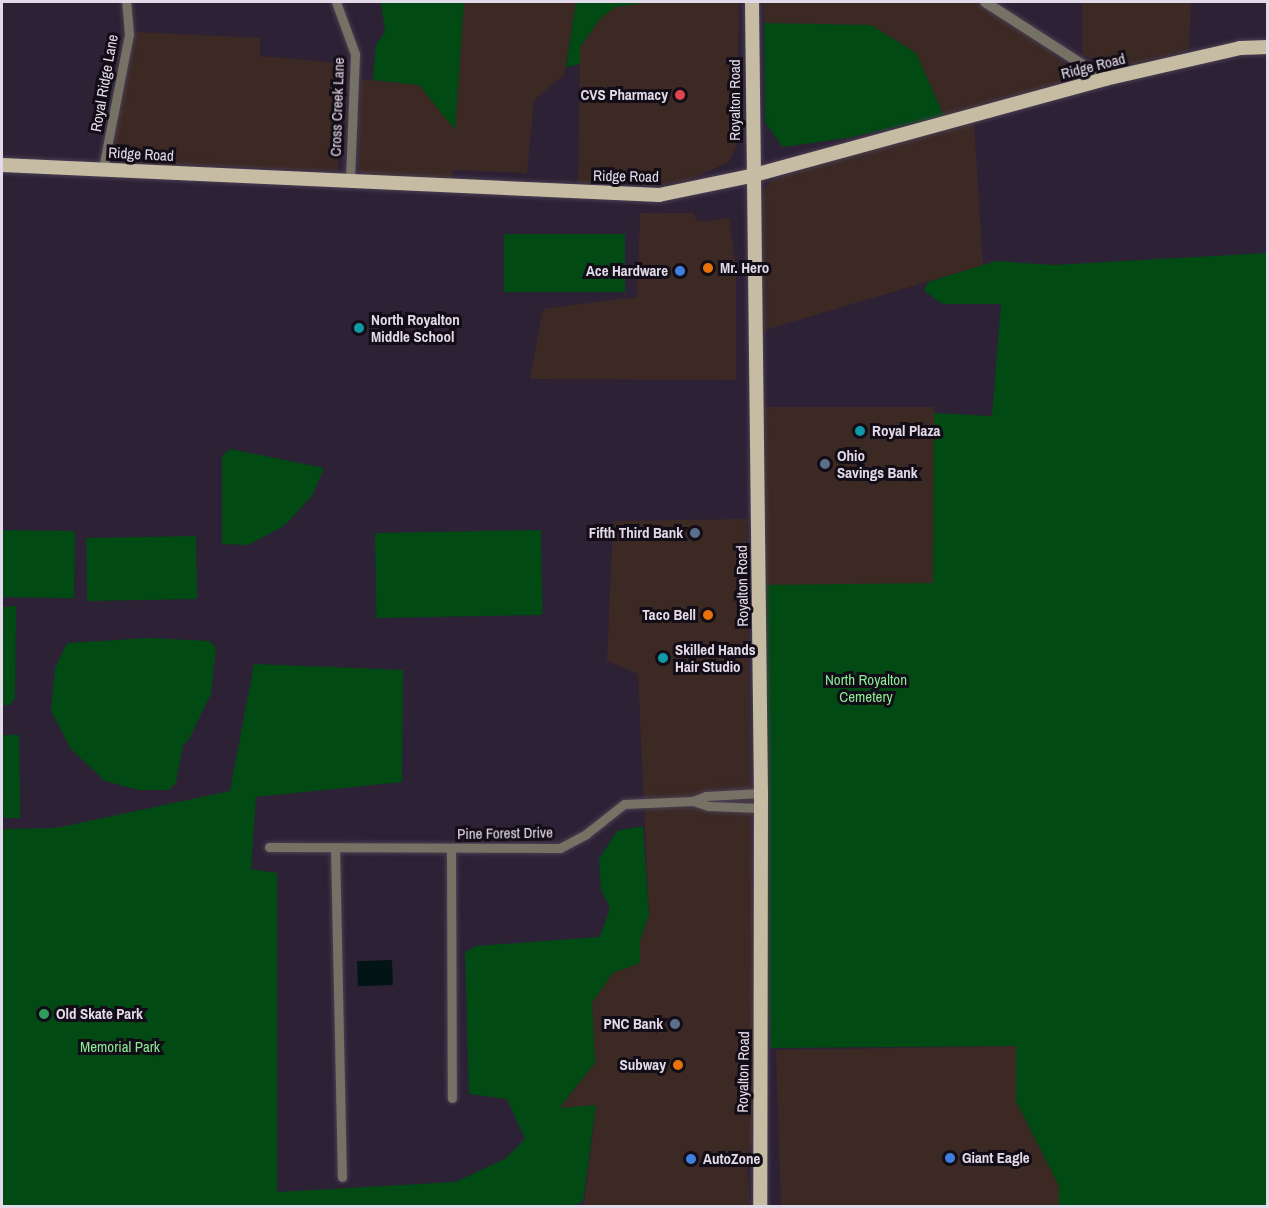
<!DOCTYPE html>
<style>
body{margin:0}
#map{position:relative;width:1269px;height:1208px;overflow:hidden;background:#2d2136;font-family:"Archivo Narrow",sans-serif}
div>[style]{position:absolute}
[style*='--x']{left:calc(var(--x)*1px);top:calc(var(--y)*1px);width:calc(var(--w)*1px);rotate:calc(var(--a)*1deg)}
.commercial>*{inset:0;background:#3c2924;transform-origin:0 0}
.green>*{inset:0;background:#014a14;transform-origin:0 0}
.water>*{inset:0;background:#031416;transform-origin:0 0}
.roads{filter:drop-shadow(0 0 2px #4a3f52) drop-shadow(0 0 2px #4a3f52)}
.minor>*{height:9px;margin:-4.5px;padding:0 4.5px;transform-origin:4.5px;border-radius:4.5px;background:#767165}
.tertiary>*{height:10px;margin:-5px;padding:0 5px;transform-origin:5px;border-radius:5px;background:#767165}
.primary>*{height:14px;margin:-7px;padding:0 7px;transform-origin:7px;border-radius:7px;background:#c6bca4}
.dots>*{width:16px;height:16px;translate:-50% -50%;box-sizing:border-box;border:3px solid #120d16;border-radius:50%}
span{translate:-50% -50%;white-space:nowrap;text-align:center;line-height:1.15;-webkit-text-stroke:6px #120d16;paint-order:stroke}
.street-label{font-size:15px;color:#e2dae8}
.poi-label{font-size:15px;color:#e2dae8;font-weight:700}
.right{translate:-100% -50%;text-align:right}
.left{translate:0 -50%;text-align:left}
.park-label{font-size:15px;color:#8aec94}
.frame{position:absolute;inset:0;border:3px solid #e2dae8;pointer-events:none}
</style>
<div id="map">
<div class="commercial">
<div style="clip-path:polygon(464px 2px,576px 2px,564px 75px,534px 100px,527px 173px,453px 170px,452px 180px,375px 177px,360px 172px,357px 161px,361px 79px,419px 85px,455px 129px)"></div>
<div style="clip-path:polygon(644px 2px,739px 2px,736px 147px,729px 162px,689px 180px,661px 185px,578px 183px,580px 47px,600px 19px,615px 7px)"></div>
<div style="clip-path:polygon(763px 2px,977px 2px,1045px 47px,1067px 65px,1067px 71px,1061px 83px,944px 116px,916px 53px,871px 25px,764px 23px)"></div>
<div style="clip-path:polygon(1082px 2px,1191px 2px,1189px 50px,1126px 66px,1111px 66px,1082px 55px)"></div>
<div style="clip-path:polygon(135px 32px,260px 38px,260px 56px,336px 63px,338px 171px,123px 163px,115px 151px,116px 105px)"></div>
<div style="clip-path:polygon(974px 123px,983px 265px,759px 332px,760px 209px,764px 191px,771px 180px,896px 142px)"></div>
<div style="clip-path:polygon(640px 213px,693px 213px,698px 222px,729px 218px,736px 268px,736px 380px,530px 379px,543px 309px,637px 297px)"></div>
<div style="left:759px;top:407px;width:175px;height:178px"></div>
<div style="clip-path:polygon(747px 519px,754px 1030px,752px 1141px,747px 1158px,750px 1206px,584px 1206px,596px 1106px,559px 1109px,595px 1063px,592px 1002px,613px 973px,640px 963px,640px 940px,649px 915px,638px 674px,607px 661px,613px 521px)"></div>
<div style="clip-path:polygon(1016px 1046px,1016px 1101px,1059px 1186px,1059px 1206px,781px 1206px,776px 1050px)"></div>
</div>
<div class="green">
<div style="clip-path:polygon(381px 2px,464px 2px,455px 130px,419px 85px,373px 80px,376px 44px,385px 32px)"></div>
<div style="clip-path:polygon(576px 2px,644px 2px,644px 3px,615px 7px,600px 19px,580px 47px,580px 64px,566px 67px)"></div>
<div style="clip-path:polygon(764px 23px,871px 25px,916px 53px,944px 116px,848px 138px,783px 147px,765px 123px)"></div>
<div style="left:625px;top:234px;width:58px;height:121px;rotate:90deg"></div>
<div style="clip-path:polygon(1267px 253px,1267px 1206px,1059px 1206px,1059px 1186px,1016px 1101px,1016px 1046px,770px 1048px,761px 585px,933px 583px,934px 413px,992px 416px,1001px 304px,943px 304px,924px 291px,928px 282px,996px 261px,1053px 265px)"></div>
<div style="clip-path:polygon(230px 449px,324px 468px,312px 496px,284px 526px,248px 545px,222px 544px,222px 456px)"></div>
<div style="left:2px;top:530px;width:73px;height:67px;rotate:1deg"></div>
<div style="left:541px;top:530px;width:85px;height:166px;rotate:89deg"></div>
<div style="left:196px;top:536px;width:63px;height:110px;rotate:89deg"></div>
<div style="clip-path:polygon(16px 606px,15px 698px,10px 705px,2px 705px,2px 607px)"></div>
<div style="clip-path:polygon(149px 638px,209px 641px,216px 648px,211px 694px,188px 741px,183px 744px,176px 783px,169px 790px,139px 790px,105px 781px,71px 749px,51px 711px,55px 668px,67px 643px)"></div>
<div style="clip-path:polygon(254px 664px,403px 670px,402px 782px,256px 797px,251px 869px,277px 873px,277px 1192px,455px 1182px,505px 1159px,525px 1139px,507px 1099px,469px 1094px,465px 952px,476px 946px,600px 937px,610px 908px,601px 890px,599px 859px,617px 831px,643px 826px,649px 915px,640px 940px,640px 963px,613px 973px,592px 1002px,595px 1063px,559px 1108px,596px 1105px,583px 1202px,570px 1206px,2px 1206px,2px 829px,56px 828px,230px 791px)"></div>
<div style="left:19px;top:735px;width:83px;height:17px;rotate:89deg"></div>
</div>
<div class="water">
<div style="left:392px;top:960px;width:25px;height:35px;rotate:88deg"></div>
</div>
<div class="roads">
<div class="minor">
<div style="--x:336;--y:2;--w:55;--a:69.9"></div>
<div style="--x:355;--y:54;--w:126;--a:92.3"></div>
<div style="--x:103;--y:168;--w:136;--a:-79"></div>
<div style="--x:129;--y:34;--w:32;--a:-95"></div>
<div style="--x:693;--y:801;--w:14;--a:-21"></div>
<div style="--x:706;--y:796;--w:55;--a:-3.1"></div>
<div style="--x:269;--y:847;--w:291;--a:0.2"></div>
<div style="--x:560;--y:848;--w:30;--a:-28"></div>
<div style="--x:586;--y:834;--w:48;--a:-38.3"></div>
<div style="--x:624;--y:804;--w:69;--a:-2.5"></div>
<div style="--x:693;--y:801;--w:16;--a:18"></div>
<div style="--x:708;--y:806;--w:53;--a:2.2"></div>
<div style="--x:335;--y:847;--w:330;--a:88.8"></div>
<div style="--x:451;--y:849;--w:249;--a:89.8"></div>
</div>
<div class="tertiary">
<div style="--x:985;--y:2;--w:143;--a:32.7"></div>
</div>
<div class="primary">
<div style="--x:752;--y:2;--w:791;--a:89.35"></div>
<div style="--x:761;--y:793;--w:413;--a:90.1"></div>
<div style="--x:2;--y:165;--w:658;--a:2.61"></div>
<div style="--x:659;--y:195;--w:94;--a:-11.7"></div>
<div style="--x:751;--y:176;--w:367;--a:-15.3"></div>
<div style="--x:1105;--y:79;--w:139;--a:-12.9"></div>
<div style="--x:1240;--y:48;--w:28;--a:-2"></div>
</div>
</div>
<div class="dots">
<div style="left:680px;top:95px;background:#e0444e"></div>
<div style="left:708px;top:268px;background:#e8710a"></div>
<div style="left:680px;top:271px;background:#3f7fe0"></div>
<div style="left:359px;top:328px;background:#0f9aa8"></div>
<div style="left:860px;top:431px;background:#0f9aa8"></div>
<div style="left:825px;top:464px;background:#5c6f8a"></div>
<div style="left:695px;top:533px;background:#5c6f8a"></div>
<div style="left:708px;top:615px;background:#e8710a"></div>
<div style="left:663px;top:658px;background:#0f9aa8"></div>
<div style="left:44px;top:1014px;background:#2e9e5b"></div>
<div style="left:675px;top:1024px;background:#5c6f8a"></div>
<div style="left:678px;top:1065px;background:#e8710a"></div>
<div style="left:950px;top:1158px;background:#3f7fe0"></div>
<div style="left:691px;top:1159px;background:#3f7fe0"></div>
</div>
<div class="street-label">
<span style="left:1093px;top:66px;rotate:-14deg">Ridge Road</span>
<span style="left:104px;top:83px;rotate:-80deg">Royal Ridge Lane</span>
<span style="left:735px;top:100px;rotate:-90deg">Royalton Road</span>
<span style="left:337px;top:107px;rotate:-88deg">Cross Creek Lane</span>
<span style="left:141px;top:154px;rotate:3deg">Ridge Road</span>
<span style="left:626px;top:176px;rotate:1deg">Ridge Road</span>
<span style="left:742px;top:586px;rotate:-91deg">Royalton Road</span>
<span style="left:505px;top:833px;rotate:-1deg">Pine Forest Drive</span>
<span style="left:743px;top:1072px;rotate:-89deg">Royalton Road</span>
</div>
<div class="poi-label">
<span class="right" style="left:668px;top:95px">CVS Pharmacy</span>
<span class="left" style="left:720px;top:268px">Mr. Hero</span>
<span class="right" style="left:668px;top:271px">Ace Hardware</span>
<span class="left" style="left:371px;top:328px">North Royalton<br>Middle School</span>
<span class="left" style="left:872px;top:431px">Royal Plaza</span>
<span class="left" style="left:837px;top:464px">Ohio<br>Savings Bank</span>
<span class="right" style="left:683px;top:533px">Fifth Third Bank</span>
<span class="right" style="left:696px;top:615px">Taco Bell</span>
<span class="left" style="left:675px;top:658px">Skilled Hands<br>Hair Studio</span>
<span class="left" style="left:56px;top:1014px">Old Skate Park</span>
<span class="right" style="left:663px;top:1024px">PNC Bank</span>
<span class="right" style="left:666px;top:1065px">Subway</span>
<span class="left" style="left:962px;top:1158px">Giant Eagle</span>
<span class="left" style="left:703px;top:1159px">AutoZone</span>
</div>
<div class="park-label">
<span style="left:866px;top:688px">North Royalton<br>Cemetery</span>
<span style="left:120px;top:1047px">Memorial Park</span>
</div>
<div class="frame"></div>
</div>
